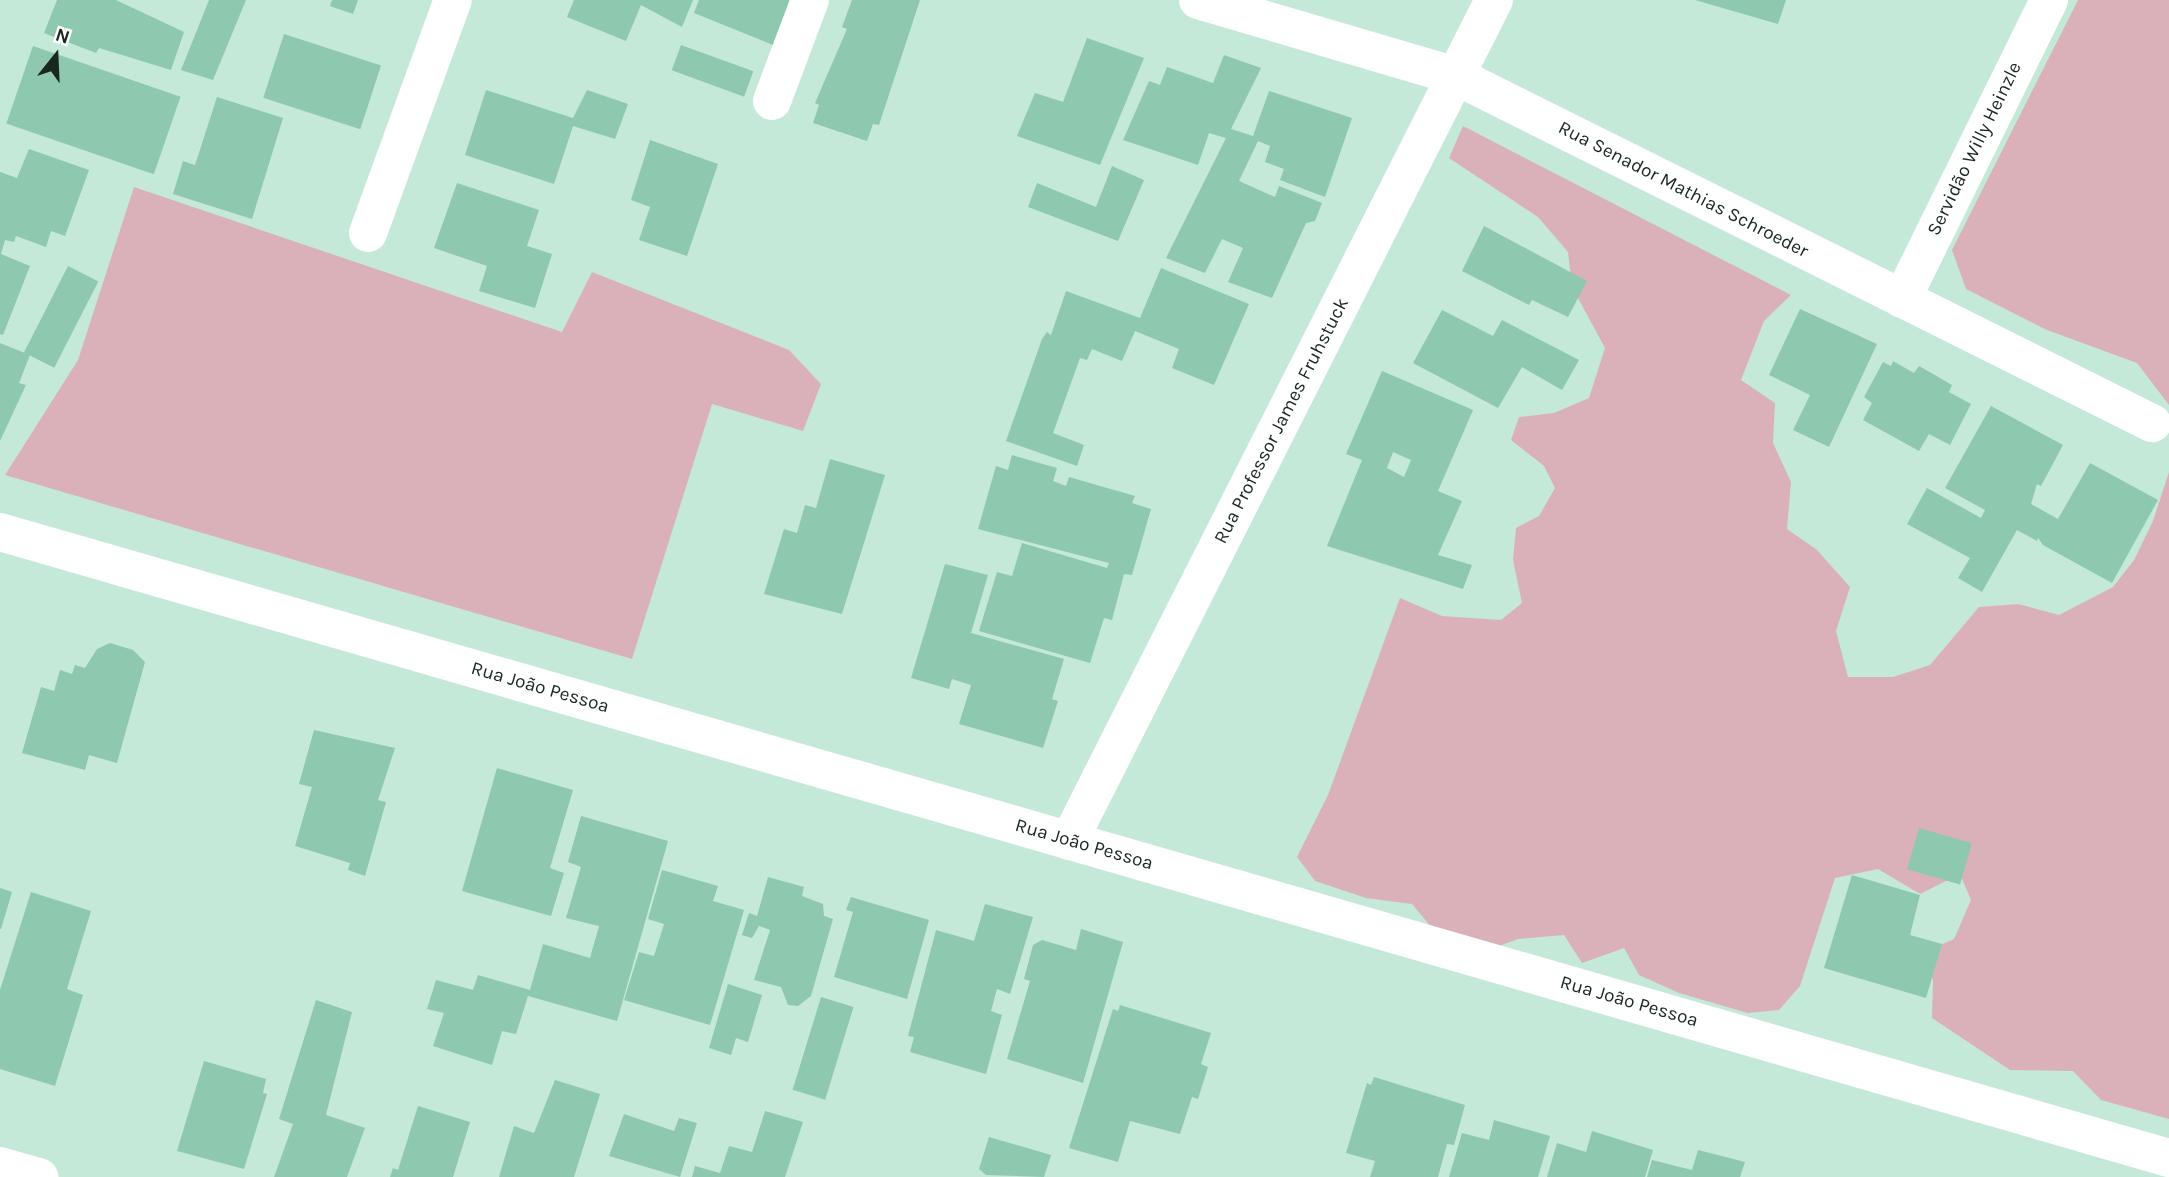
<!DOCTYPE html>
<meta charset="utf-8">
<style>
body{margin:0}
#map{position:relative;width:2169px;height:1177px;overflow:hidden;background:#c4e9d9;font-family:Karla,sans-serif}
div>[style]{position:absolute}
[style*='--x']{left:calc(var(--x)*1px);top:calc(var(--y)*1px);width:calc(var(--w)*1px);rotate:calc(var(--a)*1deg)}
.green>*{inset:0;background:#dbb1b9}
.building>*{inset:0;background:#8dc8af;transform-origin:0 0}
.street>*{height:38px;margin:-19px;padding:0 19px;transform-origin:19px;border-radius:19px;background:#fff}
span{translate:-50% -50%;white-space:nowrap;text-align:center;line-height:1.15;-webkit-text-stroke:6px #fff;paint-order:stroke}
.street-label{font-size:19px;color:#192721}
.north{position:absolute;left:21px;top:21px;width:70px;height:70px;-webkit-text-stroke:5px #fff;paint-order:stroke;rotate:18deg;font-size:19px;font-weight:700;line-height:28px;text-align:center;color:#192721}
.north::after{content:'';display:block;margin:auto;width:24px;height:32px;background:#192721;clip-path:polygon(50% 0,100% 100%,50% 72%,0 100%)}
</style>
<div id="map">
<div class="green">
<div style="clip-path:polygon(2078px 0,2169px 0,2169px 405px,2137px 363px,2047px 330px,1966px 289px,1952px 250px)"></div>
<div style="clip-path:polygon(1463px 126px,1791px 295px,1764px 321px,1741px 380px,1775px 403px,1773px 443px,1791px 482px,1787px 529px,1817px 550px,1850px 587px,1836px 631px,1848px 677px,1893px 677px,1930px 665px,1979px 607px,2018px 604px,2059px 615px,2113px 587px,2134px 560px,2153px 521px,2169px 472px,2169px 1119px,2101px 1100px,2073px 1071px,2010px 1070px,1932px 1018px,1933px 980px,1915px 956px,1954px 939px,1971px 900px,1960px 874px,1920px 894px,1878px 869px,1835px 878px,1800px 986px,1779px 1010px,1748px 1013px,1679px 993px,1639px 975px,1624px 948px,1582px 963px,1564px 935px,1518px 939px,1475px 955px,1442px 940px,1412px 904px,1366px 898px,1315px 881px,1297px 857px,1328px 795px,1400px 598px,1442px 616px,1501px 620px,1522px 603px,1513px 560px,1516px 528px,1539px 516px,1555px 488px,1544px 466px,1511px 440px,1519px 417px,1554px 413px,1589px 398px,1605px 348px,1572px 287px,1568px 252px,1538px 217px,1449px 158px)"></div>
<div style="clip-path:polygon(134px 187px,562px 332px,592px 272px,789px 350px,821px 384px,803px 431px,712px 404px,632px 659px,5px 475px,78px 360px)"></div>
</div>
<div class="building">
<div style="clip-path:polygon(57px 0,116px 0,184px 32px,171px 70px,99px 48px,96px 53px,44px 33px)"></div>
<div style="clip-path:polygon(209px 0,246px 0,213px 80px,181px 70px)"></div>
<div style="clip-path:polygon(332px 0,358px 0,353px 14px,330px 6px)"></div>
<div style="clip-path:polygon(574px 0,693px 0,682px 27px,641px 5px,626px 41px,567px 17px)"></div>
<div style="clip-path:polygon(699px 0,790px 0,773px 45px,694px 13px)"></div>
<div style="clip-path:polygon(852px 0,920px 0,879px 125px,873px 124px,867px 141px,813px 123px,819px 105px,815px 103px,847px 29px,842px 27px)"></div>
<div style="clip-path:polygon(1695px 0,1786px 0,1778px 24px)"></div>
<div style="left:284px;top:34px;width:102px;height:67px;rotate:18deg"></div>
<div style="clip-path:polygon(1087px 38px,1144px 58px,1100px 165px,1017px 136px,1035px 93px,1063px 102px)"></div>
<div style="left:681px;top:45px;width:77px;height:27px;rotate:20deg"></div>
<div style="left:33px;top:46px;width:156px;height:82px;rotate:19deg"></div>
<div style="clip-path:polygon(1224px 55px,1261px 68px,1231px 129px,1253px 136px,1269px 91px,1352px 118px,1325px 197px,1280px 180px,1284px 169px,1265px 162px,1270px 146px,1258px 141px,1239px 181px,1275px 197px,1279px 186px,1322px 203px,1315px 221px,1306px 223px,1272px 298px,1228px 282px,1243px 248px,1222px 239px,1205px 273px,1166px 258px,1226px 138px,1209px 133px,1198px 165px,1123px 140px,1149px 81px,1160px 85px,1167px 67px,1213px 83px)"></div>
<div style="clip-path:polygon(486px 90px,573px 118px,587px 90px,628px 104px,615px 139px,573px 126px,554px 184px,465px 155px)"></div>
<div style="clip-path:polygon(217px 97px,283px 118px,252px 219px,173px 194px,183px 161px,195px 165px)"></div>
<div style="clip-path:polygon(650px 140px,718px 164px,687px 256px,639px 240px,650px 207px,631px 200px)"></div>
<div style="clip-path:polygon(29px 149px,89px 170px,65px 236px,51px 231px,46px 247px,16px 236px,14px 242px,5px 240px,1px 254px,30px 266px,3px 335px,0 334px,0 172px,17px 178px)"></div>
<div style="clip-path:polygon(1112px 166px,1144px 180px,1118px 241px,1028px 207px,1037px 183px,1096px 207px)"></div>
<div style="clip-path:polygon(457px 183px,539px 210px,527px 246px,552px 254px,535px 308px,479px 291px,487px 266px,434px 248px)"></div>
<div style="clip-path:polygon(1484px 226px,1587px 281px,1568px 317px,1532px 300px,1529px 305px,1462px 271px)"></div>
<div style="left:68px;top:266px;width:34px;height:97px;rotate:27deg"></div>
<div style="clip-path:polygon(1161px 268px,1249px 304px,1214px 385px,1172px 368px,1179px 349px,1135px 331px,1122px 361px,1092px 349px,1087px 360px,1080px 358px,1053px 433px,1084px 445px,1077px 466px,1006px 441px,1042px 339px,1047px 332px,1051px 335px,1066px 291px,1140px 318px)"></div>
<div style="clip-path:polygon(1800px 309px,1877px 344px,1829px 447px,1793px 430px,1810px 395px,1769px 375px)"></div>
<div style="clip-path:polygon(1442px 310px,1493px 336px,1502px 320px,1579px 360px,1562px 390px,1522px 367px,1498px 408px,1413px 363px)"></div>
<div style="clip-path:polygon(0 343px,30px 355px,19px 383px,26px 385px,0 441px)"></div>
<div style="clip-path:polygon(1893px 361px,1914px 373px,1919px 366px,1952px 385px,1949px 392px,1971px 404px,1950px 445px,1929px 434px,1919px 451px,1863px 420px,1872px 403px,1864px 397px,1883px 362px,1891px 366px)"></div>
<div style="clip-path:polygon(evenodd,1382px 371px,1473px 410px,1438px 491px,1462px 501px,1438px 555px,1472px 565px,1463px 589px,1327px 546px,1362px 460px,1346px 454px,1382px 371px,1393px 452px,1411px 460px,1404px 477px,1387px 468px,1393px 452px)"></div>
<div style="clip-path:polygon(1991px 406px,2063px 445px,2041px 486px,2037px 484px,2031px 504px,2058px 519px,2090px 463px,2158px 500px,2112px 583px,2043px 545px,2038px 538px,2037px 541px,2017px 530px,1982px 592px,1958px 578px,1970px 558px,1907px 524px,1927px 488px,1981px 518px,1985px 510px,1945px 488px)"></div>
<div style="clip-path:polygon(1012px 455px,1057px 468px,1053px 481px,1066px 486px,1069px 477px,1135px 496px,1132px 503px,1151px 509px,1132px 575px,1124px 574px,1112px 620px,1104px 618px,1090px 663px,979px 631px,997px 572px,1012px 576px,1022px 543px,1107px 568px,1109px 563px,978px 529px,996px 466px,1008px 470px)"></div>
<div style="clip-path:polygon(830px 459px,885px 475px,842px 614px,764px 594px,784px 529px,797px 533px,805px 505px,816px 508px)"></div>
<div style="clip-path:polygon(945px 564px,988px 575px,971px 633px,1064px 659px,1052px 699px,1058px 701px,1043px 748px,959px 724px,971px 685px,952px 679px,949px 689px,911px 678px)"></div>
<div style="clip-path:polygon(110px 643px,133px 650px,145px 662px,117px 763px,89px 755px,85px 770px,22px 753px,41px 687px,54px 691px,60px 670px,72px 674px,75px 665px,85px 668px,97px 649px)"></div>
<div style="clip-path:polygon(314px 730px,395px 748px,378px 800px,386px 802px,365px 876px,348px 870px,350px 863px,295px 846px,312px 787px,299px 784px)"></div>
<div style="clip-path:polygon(497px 768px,573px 790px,550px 868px,564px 873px,551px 916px,462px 891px)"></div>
<div style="clip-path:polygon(581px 816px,668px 841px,617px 1021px,528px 996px,516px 1034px,502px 1031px,492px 1065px,433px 1046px,444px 1013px,427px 1009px,436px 980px,473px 990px,478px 975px,530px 990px,543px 944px,590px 958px,599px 926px,566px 918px,581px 867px,568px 862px)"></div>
<div style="left:1919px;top:828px;width:55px;height:43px;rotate:16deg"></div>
<div style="clip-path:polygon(662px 870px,718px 886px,713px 901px,744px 910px,710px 1025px,624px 1000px,639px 952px,654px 956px,664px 924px,648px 919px)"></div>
<div style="clip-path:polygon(1852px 875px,1920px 895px,1910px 935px,1942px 944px,1926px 998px,1824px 968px)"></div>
<div style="clip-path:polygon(768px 877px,804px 887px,802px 896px,823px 904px,824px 916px,833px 919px,811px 996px,798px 1006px,788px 1005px,781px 987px,754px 980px,770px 930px,759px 926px,752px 938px,742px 935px,749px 913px,757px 916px)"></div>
<div style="clip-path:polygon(0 888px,12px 892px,1px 929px,0 929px)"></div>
<div style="clip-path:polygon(31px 892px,91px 911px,67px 989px,83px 995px,55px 1086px,0 1069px,0 990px)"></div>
<div style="clip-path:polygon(851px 897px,929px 920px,907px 999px,834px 977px,853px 912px,846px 910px)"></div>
<div style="clip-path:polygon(985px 904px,1033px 917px,1010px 994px,997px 989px,991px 1011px,1002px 1015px,986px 1074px,910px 1052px,914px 1037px,908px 1036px,936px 930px,974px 941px)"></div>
<div style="clip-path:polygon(1081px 929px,1123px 942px,1083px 1083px,1007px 1059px,1030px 981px,1024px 979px,1033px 945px,1042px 940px,1076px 950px)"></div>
<div style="clip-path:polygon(728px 984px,762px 995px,748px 1042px,736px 1038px,731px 1055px,709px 1048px)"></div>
<div style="left:821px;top:997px;width:34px;height:97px;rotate:17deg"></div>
<div style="clip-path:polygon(316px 1000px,352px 1012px,326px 1115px,365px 1128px,347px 1177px,274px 1177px,293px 1124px,279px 1119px)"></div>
<div style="clip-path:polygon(1120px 1005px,1211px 1033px,1201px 1064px,1208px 1067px,1198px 1099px,1192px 1097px,1180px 1134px,1130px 1121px,1118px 1162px,1069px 1148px,1113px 1009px,1118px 1011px)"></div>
<div style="clip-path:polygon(204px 1061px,266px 1079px,263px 1093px,267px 1094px,244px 1169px,177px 1151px)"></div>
<div style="clip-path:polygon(1374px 1077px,1465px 1105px,1454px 1145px,1447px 1144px,1438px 1177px,1370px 1177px,1375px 1161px,1346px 1153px,1367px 1083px,1371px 1085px)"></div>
<div style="clip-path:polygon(555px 1080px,600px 1094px,574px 1177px,499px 1177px,514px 1126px,534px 1133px)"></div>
<div style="clip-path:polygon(418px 1106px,470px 1122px,453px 1177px,390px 1177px,393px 1168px,398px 1170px)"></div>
<div style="clip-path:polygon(765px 1111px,803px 1122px,785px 1177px,692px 1177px,695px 1166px,720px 1173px,729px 1146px,752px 1152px)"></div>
<div style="clip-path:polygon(624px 1114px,674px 1131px,679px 1118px,697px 1123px,680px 1177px,609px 1156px)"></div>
<div style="clip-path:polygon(1494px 1120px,1550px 1136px,1538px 1177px,1449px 1177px,1462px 1133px,1489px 1140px)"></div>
<div style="clip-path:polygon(1592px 1131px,1653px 1150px,1645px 1177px,1547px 1177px,1557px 1143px,1586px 1152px)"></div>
<div style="clip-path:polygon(989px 1137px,1051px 1155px,1044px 1177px,986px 1175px,979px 1169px)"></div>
<div style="clip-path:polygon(1698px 1150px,1745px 1162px,1740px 1177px,1647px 1177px,1652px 1160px,1692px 1170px)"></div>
</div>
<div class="street">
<div style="--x:1198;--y:0;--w:269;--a:16.4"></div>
<div style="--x:1456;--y:76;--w:778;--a:26.5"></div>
<div style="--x:772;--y:101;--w:108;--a:-69.4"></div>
<div style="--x:368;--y:233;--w:248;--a:-70"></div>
<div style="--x:1902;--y:299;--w:333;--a:-63.8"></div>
<div style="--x:0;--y:532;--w:2258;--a:16.1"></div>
<div style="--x:1069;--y:841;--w:942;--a:-63.19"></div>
<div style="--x:0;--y:1166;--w:41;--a:15.8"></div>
</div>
<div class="street-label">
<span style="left:1975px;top:149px;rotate:-64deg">Servidão Willy Heinzle</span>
<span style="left:1683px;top:190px;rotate:27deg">Rua Senador Mathias Schroeder</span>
<span style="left:1282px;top:421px;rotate:-63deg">Rua Professor James Fruhstuck</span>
<span style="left:540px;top:688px;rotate:16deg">Rua João Pessoa</span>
<span style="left:1084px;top:845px;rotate:16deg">Rua João Pessoa</span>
<span style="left:1629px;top:1002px;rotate:16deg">Rua João Pessoa</span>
</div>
<div class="north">N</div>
</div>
